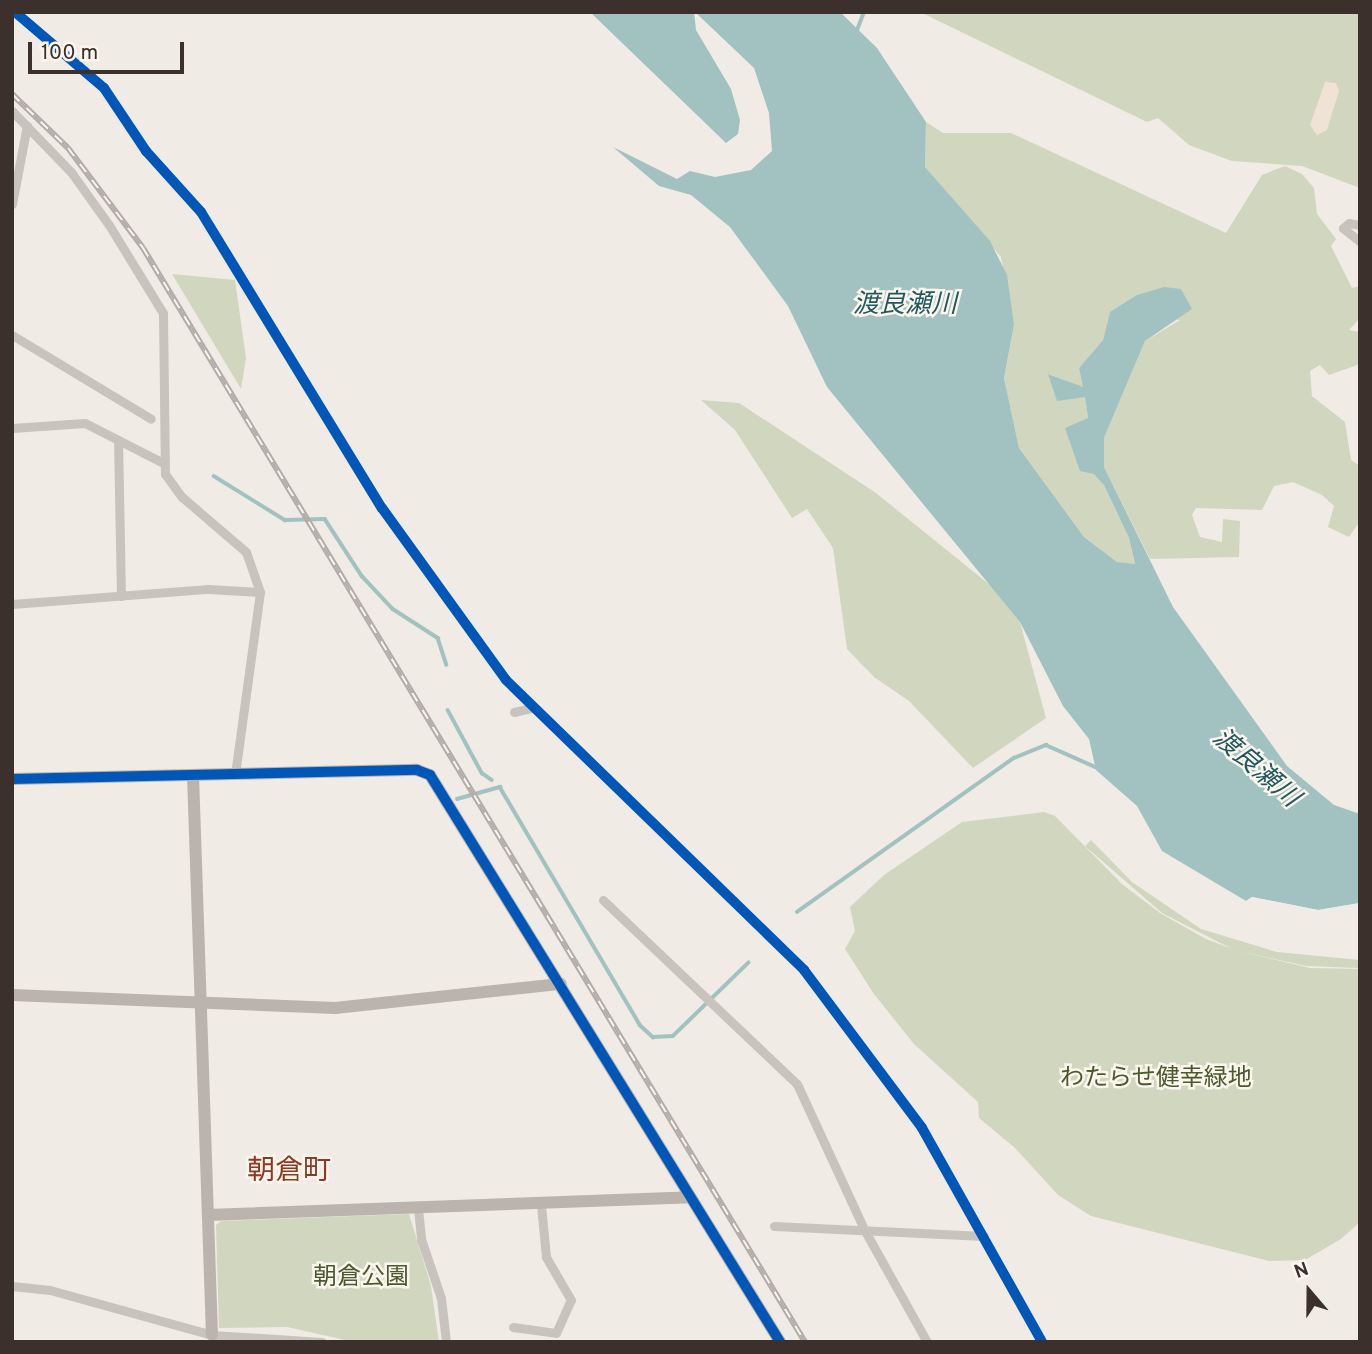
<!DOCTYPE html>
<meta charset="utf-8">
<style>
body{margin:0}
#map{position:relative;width:1372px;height:1354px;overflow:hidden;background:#f0ebe5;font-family:Overpass,"Noto Sans JP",sans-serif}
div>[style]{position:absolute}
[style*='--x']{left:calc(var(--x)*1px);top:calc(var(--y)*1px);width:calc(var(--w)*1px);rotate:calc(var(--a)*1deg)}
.green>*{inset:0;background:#d1d6bf}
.plaza>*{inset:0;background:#eee3d5}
.water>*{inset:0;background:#a1c2c1}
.pier>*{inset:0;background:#f0ebe5}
.stream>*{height:3.5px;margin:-1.75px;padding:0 1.75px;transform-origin:1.75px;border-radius:1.75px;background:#a1c2c1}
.street>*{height:9px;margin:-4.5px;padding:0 4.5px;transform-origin:4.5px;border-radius:4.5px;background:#c9c3be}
.secondary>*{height:12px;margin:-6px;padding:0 6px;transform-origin:6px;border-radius:6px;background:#bab3ae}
.rail>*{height:6px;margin-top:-3px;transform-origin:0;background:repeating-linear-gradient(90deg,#fbf5ee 0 10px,#b1aca8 0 20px);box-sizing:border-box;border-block:2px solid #b1aca8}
.cycleway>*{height:10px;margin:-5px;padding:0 5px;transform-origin:5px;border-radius:5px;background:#0057b8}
span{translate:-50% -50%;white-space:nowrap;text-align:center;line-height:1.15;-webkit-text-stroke:5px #fbf5ee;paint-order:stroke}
.park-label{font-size:24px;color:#4a5a2e}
.water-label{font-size:26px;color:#1f5a5e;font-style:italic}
.quarter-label{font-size:28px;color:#8c3b22}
.frame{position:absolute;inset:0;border:14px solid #3b302b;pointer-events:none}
.north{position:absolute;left:1274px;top:1256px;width:70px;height:70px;-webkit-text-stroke:5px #fbf5ee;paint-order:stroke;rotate:340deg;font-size:19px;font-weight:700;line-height:28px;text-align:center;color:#3b302b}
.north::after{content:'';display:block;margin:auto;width:24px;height:32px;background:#3b302b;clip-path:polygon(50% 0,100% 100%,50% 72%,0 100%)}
.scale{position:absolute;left:28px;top:42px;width:156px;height:32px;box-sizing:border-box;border:4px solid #3b302b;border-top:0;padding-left:9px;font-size:21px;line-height:24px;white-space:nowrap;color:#3b302b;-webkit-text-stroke:5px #fbf5ee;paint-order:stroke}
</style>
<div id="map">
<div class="green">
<div style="clip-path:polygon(920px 12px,1360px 12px,1360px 188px,1302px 166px,1232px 161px,1189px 145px,1158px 118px,1147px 122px)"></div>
<div style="clip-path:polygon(926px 122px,943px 133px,1011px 133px,1226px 233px,1262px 175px,1285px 166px,1302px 174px,1314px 188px,1317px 214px,1336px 239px,1331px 246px,1352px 288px,1360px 286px,1360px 318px,1349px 330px,1360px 332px,1360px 364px,1329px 375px,1320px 365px,1310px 371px,1312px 396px,1345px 422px,1351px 460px,1360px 466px,1360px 521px,1349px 537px,1328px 527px,1334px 506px,1322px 495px,1293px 482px,1274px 486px,1262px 510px,1196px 508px,1192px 515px,1200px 537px,1222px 542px,1223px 519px,1240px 521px,1239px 557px,1150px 559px,1104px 467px,1104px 438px,1145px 341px,1180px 320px,1110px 312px,1103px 340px,1079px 368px,1084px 388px,1049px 374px,1085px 396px,1088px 419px,1066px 428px,1104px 485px,1129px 538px,1135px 565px,1117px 562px,1084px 537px,1019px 448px,1004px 378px,1014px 325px,1001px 257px,925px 167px)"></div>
<div style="clip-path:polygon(172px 274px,235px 280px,246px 358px,241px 389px)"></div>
<div style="clip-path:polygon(701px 400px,739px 403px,876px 493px,995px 589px,1020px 622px,1046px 718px,973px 768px,909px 701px,874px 677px,847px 649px,833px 548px,807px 509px,792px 518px,735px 430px)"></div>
<div style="clip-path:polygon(1044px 812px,1055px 816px,1122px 884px,1160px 913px,1206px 939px,1232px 949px,1162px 913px,1085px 846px,1091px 840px,1132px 882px,1201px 929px,1277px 952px,1360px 960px,1359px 968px,1306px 966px,1234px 950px,1310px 968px,1360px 969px,1360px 1222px,1341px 1239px,1305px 1260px,1269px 1261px,1091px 1216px,1058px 1195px,1015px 1148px,979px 1118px,978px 1102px,914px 1044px,874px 994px,845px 949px,855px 931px,850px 907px,884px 875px,962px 822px)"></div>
<div style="clip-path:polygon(409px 1214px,431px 1286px,439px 1342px,354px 1342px,287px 1327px,219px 1328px,216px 1225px,221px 1221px)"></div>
</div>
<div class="plaza">
<div style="clip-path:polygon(1325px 82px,1336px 83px,1339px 91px,1327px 130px,1317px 135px,1310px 125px)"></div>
</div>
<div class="water">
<div style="clip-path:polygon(590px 12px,694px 12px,696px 30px,731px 89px,740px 120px,738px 134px,726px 143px)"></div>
<div style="clip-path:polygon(695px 12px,840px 12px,877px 48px,926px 122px,925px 167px,990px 241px,1007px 275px,1014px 325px,1004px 378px,1019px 448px,1084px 537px,1117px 562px,1135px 564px,1129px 538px,1104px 485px,1094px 474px,1080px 471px,1065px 428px,1088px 418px,1085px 397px,1057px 401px,1048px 374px,1083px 387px,1079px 368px,1103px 340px,1110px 312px,1137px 295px,1164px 287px,1181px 289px,1192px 309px,1145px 341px,1104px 438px,1104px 467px,1173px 607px,1287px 766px,1334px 805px,1360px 814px,1360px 903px,1318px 910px,1252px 897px,1246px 901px,1162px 851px,1137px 806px,1096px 770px,1089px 739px,1063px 706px,1020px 622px,827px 387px,788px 306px,730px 227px,691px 195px,659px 186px,613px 147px,677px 179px,690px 171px,715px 177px,751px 170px,772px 151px,769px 113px,754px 68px)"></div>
</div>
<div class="pier">
<div style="clip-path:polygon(1185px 869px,1246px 901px,1252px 897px,1318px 910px,1360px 903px,1360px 907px,1318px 913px,1253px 901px,1246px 904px)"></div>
</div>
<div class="stream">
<div style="--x:856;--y:33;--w:22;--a:-69"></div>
<div style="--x:214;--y:476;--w:84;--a:31.8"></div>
<div style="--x:285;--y:520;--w:40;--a:-1.4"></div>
<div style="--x:325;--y:519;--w:68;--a:57"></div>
<div style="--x:362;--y:576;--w:45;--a:46.8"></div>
<div style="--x:393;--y:609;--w:54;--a:32.8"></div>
<div style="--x:438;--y:638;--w:28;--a:72"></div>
<div style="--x:448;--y:710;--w:72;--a:61.6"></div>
<div style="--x:482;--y:773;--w:12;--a:35"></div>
<div style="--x:457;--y:799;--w:45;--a:-15.6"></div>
<div style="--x:500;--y:787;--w:276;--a:59.5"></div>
<div style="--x:640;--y:1025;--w:18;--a:43"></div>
<div style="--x:653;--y:1037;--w:20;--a:-3"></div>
<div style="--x:673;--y:1036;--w:105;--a:-44.2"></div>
<div style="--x:797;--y:912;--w:266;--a:-35.4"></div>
<div style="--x:1014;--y:758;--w:35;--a:-22"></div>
<div style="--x:1046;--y:745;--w:59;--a:24"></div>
<div style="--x:220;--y:1342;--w:19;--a:-3"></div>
</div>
<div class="street">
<div style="--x:15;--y:12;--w:117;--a:40.5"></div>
<div style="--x:104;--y:88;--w:76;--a:56.3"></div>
<div style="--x:146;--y:151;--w:82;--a:48"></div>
<div style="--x:201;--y:212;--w:347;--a:58.6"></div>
<div style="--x:382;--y:508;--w:212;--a:54.2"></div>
<div style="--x:506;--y:680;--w:416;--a:44.2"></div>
<div style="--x:804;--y:970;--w:197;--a:53.2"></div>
<div style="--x:922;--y:1128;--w:245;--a:60.7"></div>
<div style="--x:12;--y:111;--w:85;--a:46"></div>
<div style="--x:71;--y:172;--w:65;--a:54.4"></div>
<div style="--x:109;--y:225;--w:103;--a:58.5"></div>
<div style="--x:163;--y:313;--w:161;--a:89.3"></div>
<div style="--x:165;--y:474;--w:29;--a:54"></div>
<div style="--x:182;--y:497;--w:84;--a:40.7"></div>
<div style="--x:246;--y:552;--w:42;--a:70.7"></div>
<div style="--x:12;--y:204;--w:80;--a:-79.2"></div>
<div style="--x:1360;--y:225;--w:11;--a:-170"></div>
<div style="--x:1349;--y:223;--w:8;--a:140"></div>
<div style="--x:1343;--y:228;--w:22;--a:39"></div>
<div style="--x:12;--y:335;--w:162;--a:31.1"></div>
<div style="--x:12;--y:428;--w:73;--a:-3.9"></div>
<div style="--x:85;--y:423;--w:88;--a:27.1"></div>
<div style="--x:118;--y:440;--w:156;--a:88.9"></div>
<div style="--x:12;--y:604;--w:197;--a:-4.4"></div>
<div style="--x:208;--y:589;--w:52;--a:3.3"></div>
<div style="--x:260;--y:592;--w:184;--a:97.8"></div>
<div style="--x:514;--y:712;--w:17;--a:-13"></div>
<div style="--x:603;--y:900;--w:267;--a:43.5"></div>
<div style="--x:797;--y:1084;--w:162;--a:65.2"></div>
<div style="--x:865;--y:1231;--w:127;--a:60.8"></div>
<div style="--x:418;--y:1209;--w:30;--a:84"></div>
<div style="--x:421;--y:1239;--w:62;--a:71.3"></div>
<div style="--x:441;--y:1298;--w:44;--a:83.5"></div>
<div style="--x:774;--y:1226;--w:210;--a:2.7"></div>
<div style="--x:12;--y:1286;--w:38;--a:6"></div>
<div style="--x:50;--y:1290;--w:168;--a:15.5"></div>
<div style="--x:212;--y:1335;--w:110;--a:3.6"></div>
<div style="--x:513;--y:1327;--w:43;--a:7.9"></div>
<div style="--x:556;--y:1333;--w:36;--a:-66"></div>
<div style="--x:571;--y:1300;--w:50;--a:-120.2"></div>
<div style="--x:546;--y:1257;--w:52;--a:-95.5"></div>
</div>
<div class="secondary">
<div style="--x:193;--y:775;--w:560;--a:88.06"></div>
<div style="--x:12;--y:779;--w:405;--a:-1.3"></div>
<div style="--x:417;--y:770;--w:14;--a:21"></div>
<div style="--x:430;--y:775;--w:666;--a:58.31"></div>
<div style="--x:12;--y:995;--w:323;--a:2.3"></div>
<div style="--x:335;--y:1008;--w:227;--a:-6.1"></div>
<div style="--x:208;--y:1215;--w:483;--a:-2.1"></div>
</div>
<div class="rail">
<div style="--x:12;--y:94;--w:78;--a:44"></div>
<div style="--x:68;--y:148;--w:125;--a:53.1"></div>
<div style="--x:143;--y:248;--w:1279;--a:58.82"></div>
</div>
<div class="cycleway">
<div style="--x:15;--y:12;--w:117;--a:40.5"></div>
<div style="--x:104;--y:88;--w:76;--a:56.3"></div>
<div style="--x:146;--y:151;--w:82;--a:48"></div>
<div style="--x:201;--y:212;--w:347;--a:58.6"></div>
<div style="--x:382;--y:508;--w:212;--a:54.2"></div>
<div style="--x:506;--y:680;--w:416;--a:44.2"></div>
<div style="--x:804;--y:970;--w:197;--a:53.2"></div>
<div style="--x:922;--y:1128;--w:245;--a:60.7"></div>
<div style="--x:12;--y:779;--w:405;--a:-1.3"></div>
<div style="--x:417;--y:770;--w:14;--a:21"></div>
<div style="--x:430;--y:775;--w:666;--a:58.31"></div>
</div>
<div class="park-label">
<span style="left:1156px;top:1080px">わたらせ健幸緑地</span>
<span style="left:361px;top:1279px">朝倉公園</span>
</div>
<div class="water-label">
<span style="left:905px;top:306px">渡良瀬川</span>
<span style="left:1255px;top:769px;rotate:41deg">渡良瀬川</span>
</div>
<div class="quarter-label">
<span style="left:289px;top:1172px">朝倉町</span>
</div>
<div class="frame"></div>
<div class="north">N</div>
<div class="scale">100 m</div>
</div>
